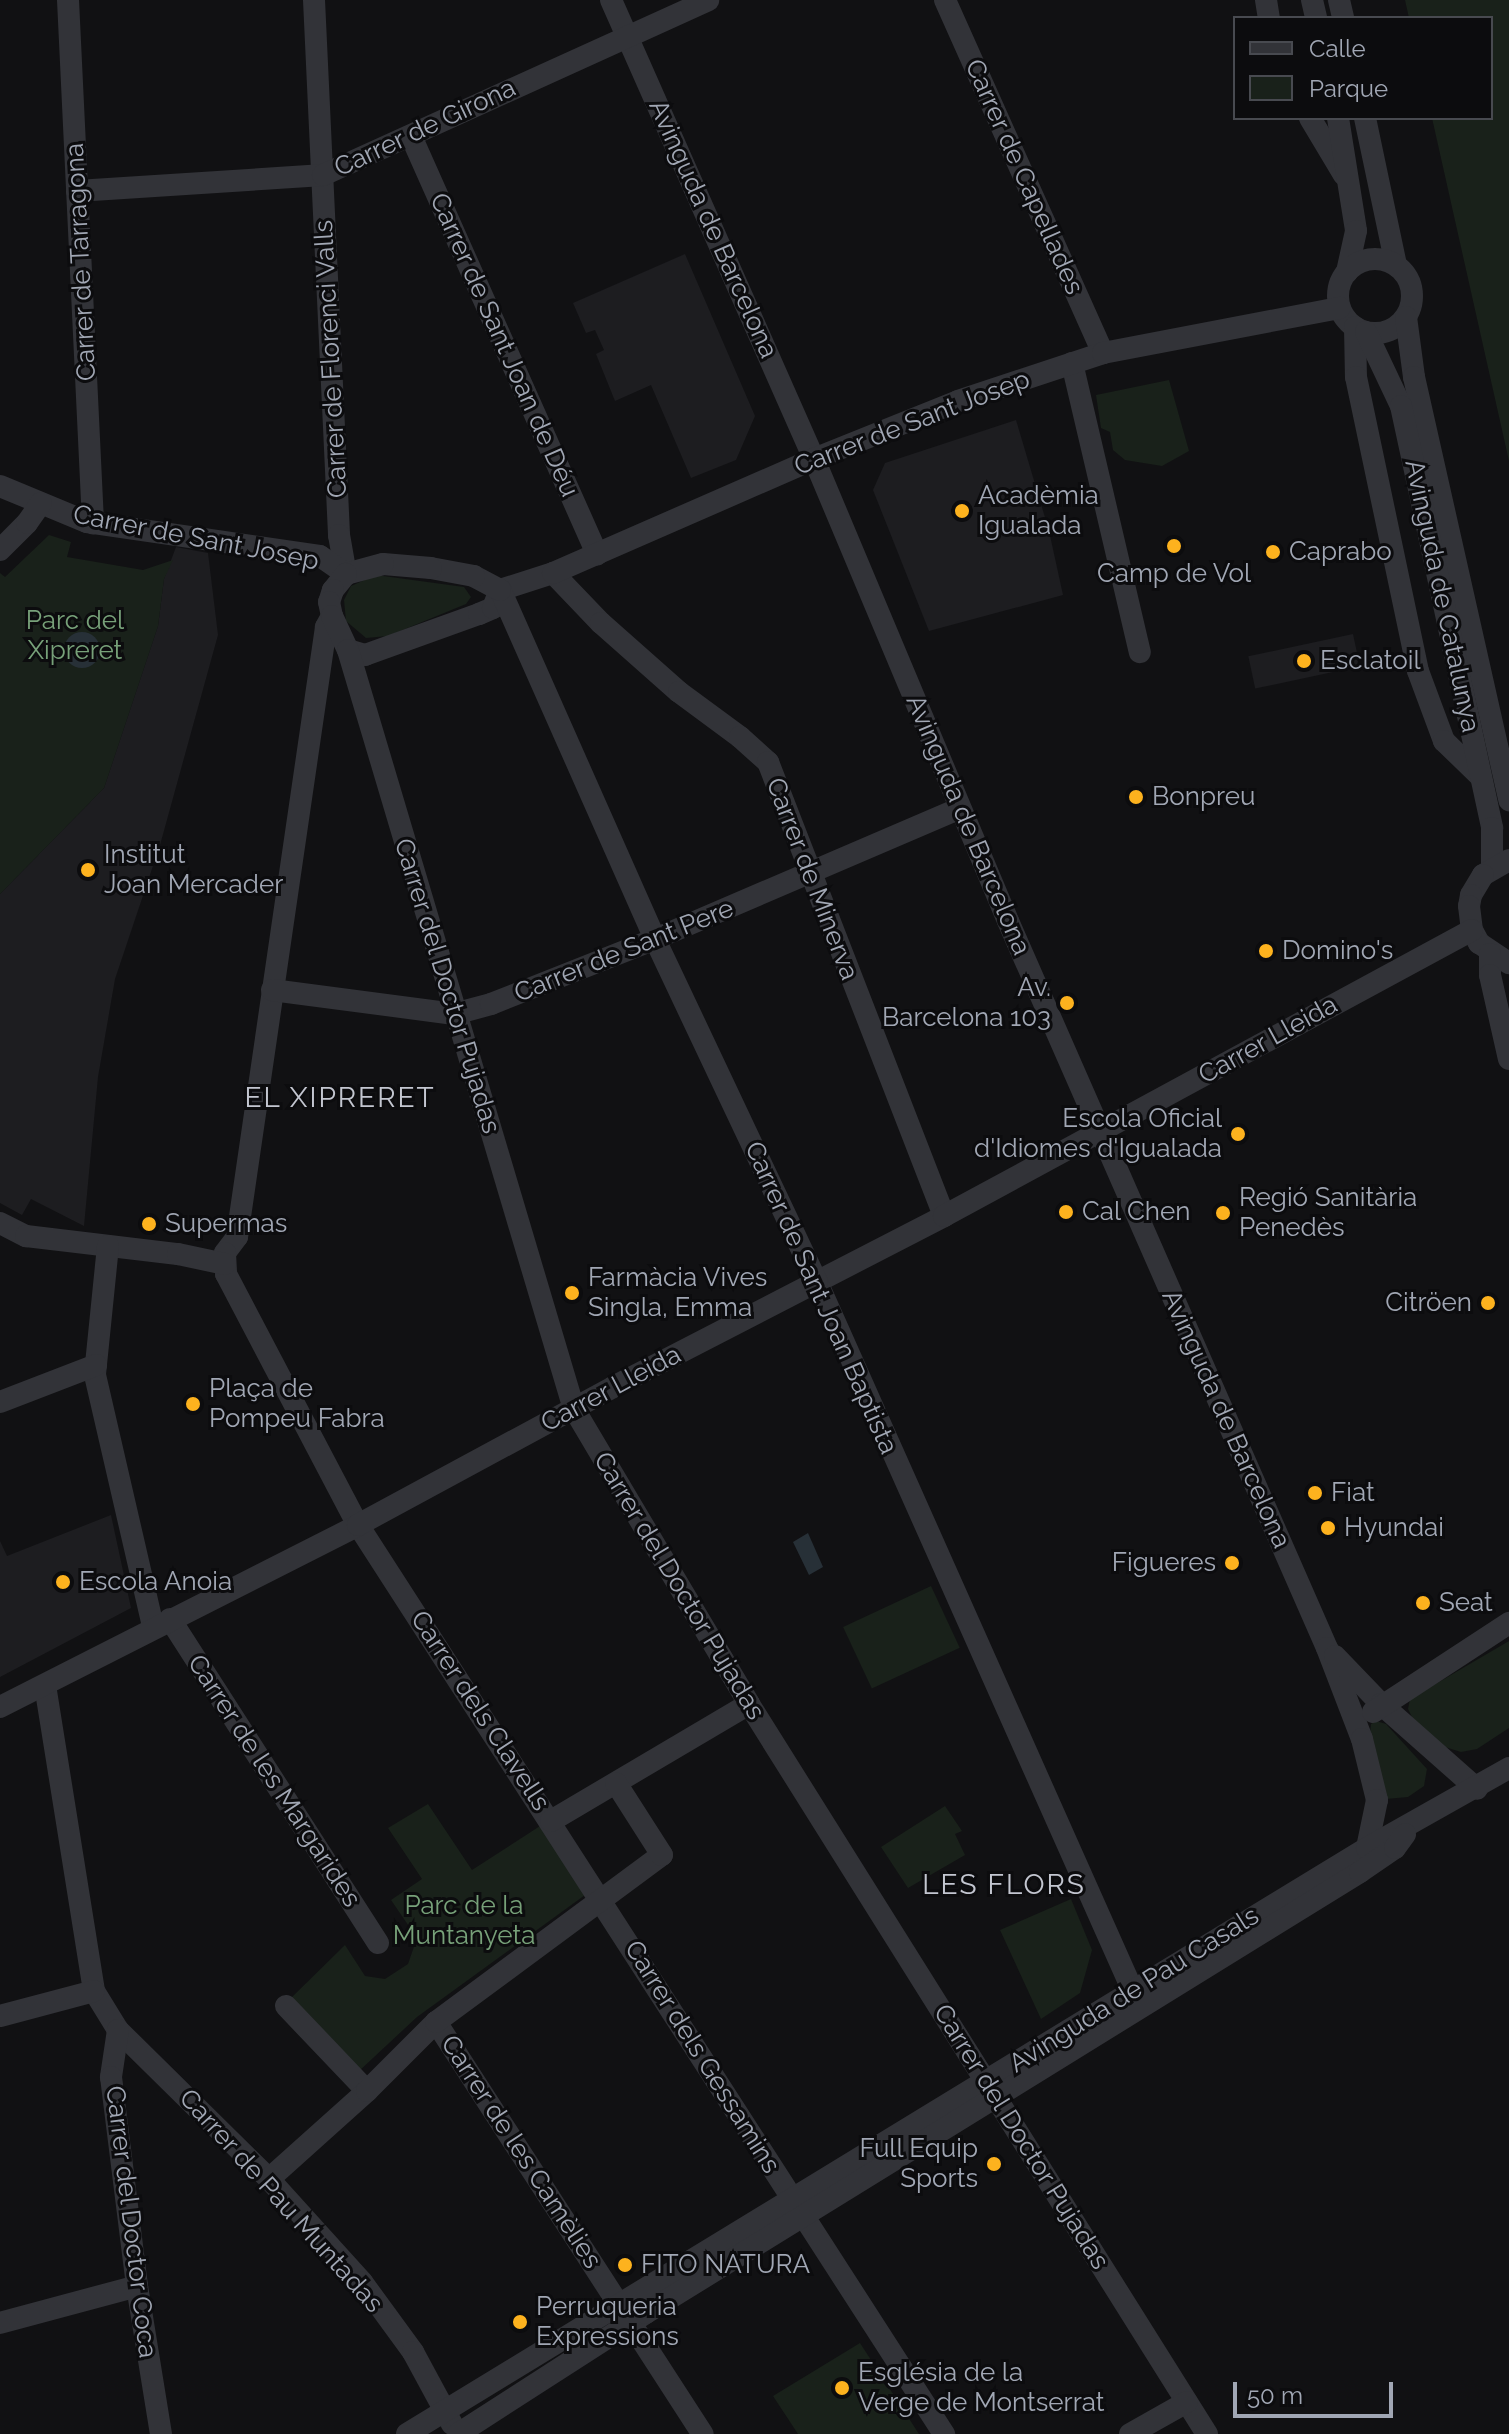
<!DOCTYPE html>
<meta charset="utf-8">
<style>
body{margin:0}
#map{position:relative;width:1509px;height:2434px;overflow:hidden;background:#111113;font-family:Raleway,sans-serif}
div>[style]{position:absolute}
[style*='--x']{left:calc(var(--x)*1px);top:calc(var(--y)*1px);width:calc(var(--w)*1px);rotate:calc(var(--a)*1deg)}
.built>*{inset:0;background:#1d1d20;transform-origin:0 0}
.green>*{inset:0;background:#19211a;transform-origin:0 0}
.water>*{inset:0;background:#273037}
.round{border-radius:50%}
.minor>*{height:22px;margin:-11px;padding:0 11px;transform-origin:11px;border-radius:11px;background:#323338}
.minor>.ring{margin:-11px;padding:0;box-sizing:content-box;background:none;border:22px solid #323338;border-radius:50%}
.dots>*{width:22px;height:22px;translate:-50% -50%;box-sizing:border-box;border:4px solid #0c0c0e;border-radius:50%}
span{translate:-50% -50%;white-space:nowrap;text-align:center;line-height:1.15;-webkit-text-stroke:6px #0c0c0e;paint-order:stroke}
.street-label{font-size:26px;color:#a1a7b4}
.poi-label{font-size:26px;color:#a1a7b4}
.left{translate:0 -50%;text-align:left}
.right{translate:-100% -50%;text-align:right}
.park-label{font-size:26px;color:#77a179}
.neighbourhood-label{font-size:28px;color:#c3c6d0;letter-spacing:2px}
.legend{position:absolute;left:1233px;top:16px;width:260px;height:104px;box-sizing:border-box;background:#0c0c0e;border:2px solid #484a50;margin:0;padding:10px 14px;list-style:none;font-size:24px;color:#a1a7b4}
.legend li{display:flex;align-items:center;gap:16px;height:40px}
.legend b{width:40px;border:2px solid #484a50}
.scale{position:absolute;left:1233px;top:2382px;width:160px;height:36px;box-sizing:border-box;border:4px solid #a1a7b4;border-top:0;padding-left:10px;font-size:24px;line-height:28px;white-space:nowrap;color:#a1a7b4;-webkit-text-stroke:6px #0c0c0e;paint-order:stroke}
</style>
<div id="map">
<div class="built">
<div style="clip-path:polygon(685px 254px,755px 416px,736px 460px,691px 478px,651px 385px,615px 401px,596px 354px,604px 350px,595px 330px,586px 333px,573px 303px)"></div>
<div style="clip-path:polygon(1016px 420px,1049px 531px,1063px 595px,929px 631px,873px 490px,885px 463px)"></div>
<div style="clip-path:polygon(176px 547px,208px 553px,218px 635px,160px 845px,115px 979px,98px 1077px,84px 1226px,31px 1199px,22px 1215px,0 1203px,0 894px,104px 788px,158px 626px,164px 579px)"></div>
<div style="left:1353px;top:634px;width:33px;height:107px;rotate:78deg"></div>
<div style="clip-path:polygon(111px 1515px,131px 1608px,0 1677px,0 1541px,7px 1556px)"></div>
</div>
<div class="green">
<div style="clip-path:polygon(1405px 0,1509px 0,1509px 461px,1432px 118px,1491px 118px,1491px 18px,1409px 18px)"></div>
<div style="clip-path:polygon(1169px 380px,1189px 451px,1162px 466px,1125px 460px,1113px 450px,1110px 432px,1101px 428px,1096px 395px)"></div>
<div style="clip-path:polygon(49px 535px,71px 542px,67px 557px,143px 570px,173px 560px,164px 579px,158px 626px,104px 788px,0 894px,0 573px,5px 577px)"></div>
<div style="clip-path:polygon(376px 575px,464px 587px,471px 597px,466px 604px,388px 636px,366px 638px,346px 621px,344px 600px,351px 586px)"></div>
<div style="left:931px;top:1586px;width:68px;height:97px;rotate:65deg"></div>
<div style="clip-path:polygon(1509px 1641px,1509px 1728px,1477px 1749px,1461px 1752px,1445px 1747px,1415px 1723px,1408px 1709px,1410px 1699px)"></div>
<div style="clip-path:polygon(1376px 1721px,1386px 1724px,1427px 1769px,1424px 1786px,1408px 1797px,1386px 1799px,1370px 1734px,1371px 1724px)"></div>
<div style="clip-path:polygon(428px 1804px,472px 1870px,540px 1826px,585px 1895px,417px 2017px,358px 2072px,290px 1999px,345px 1945px,365px 1976px,385px 1979px,408px 1964px,417px 1938px,391px 1900px,422px 1879px,388px 1828px)"></div>
<div style="clip-path:polygon(945px 1806px,962px 1831px,955px 1834px,965px 1855px,908px 1888px,881px 1847px)"></div>
<div style="clip-path:polygon(1071px 1899px,1092px 1950px,1080px 1993px,1041px 2019px,1000px 1930px)"></div>
<div style="clip-path:polygon(860px 2343px,919px 2434px,798px 2434px,773px 2396px)"></div>
</div>
<div class="water">
<div class="round" style="left:64px;top:632px;width:36px;height:36px"></div>
<div style="clip-path:polygon(808px 1533px,823px 1567px,809px 1575px,793px 1542px)"></div>
</div>
<div class="minor">
<div style="--x:68;--y:0;--w:524;--a:87.26"></div>
<div style="--x:314;--y:0;--w:536;--a:87.32"></div>
<div style="--x:339;--y:535;--w:40;--a:80"></div>
<div style="--x:611;--y:0;--w:502;--a:66.14"></div>
<div style="--x:814;--y:459;--w:501;--a:67.22"></div>
<div style="--x:1008;--y:921;--w:794;--a:66.31"></div>
<div style="--x:1327;--y:1648;--w:97;--a:69"></div>
<div style="--x:1362;--y:1739;--w:63;--a:76.2"></div>
<div style="--x:1377;--y:1800;--w:49;--a:101.8"></div>
<div style="--x:945;--y:0;--w:387;--a:65.9"></div>
<div style="--x:1266;--y:0;--w:18;--a:81"></div>
<div style="--x:1312;--y:0;--w:18;--a:77"></div>
<div style="--x:1339;--y:0;--w:18;--a:77"></div>
<div style="--x:1310;--y:118;--w:66;--a:59.2"></div>
<div style="--x:1338;--y:118;--w:114;--a:80.9"></div>
<div style="--x:1356;--y:231;--w:42;--a:102.4"></div>
<div style="--x:1365;--y:118;--w:150;--a:78.1"></div>
<div style="--x:411;--y:136;--w:458;--a:66"></div>
<div style="--x:77;--y:191;--w:247;--a:-3.7"></div>
<div style="--x:323;--y:175;--w:423;--a:-24.4"></div>
<div class="ring" style="left:1338px;top:259px;width:52px;height:52px"></div>
<div style="--x:1406;--y:317;--w:61;--a:82.4"></div>
<div style="--x:1414;--y:377;--w:434;--a:77.3"></div>
<div style="--x:1355;--y:327;--w:50;--a:88.9"></div>
<div style="--x:1356;--y:377;--w:300;--a:78.1"></div>
<div style="--x:1418;--y:671;--w:75;--a:69.6"></div>
<div style="--x:1444;--y:741;--w:50;--a:44.2"></div>
<div style="--x:1366;--y:332;--w:82;--a:64.7"></div>
<div style="--x:1401;--y:406;--w:432;--a:77.8"></div>
<div style="--x:1492;--y:828;--w:39;--a:90"></div>
<div style="--x:1072;--y:363;--w:297;--a:76.8"></div>
<div style="--x:0;--y:486;--w:94;--a:22.5"></div>
<div style="--x:87;--y:522;--w:235;--a:8.3"></div>
<div style="--x:320;--y:556;--w:32;--a:35"></div>
<div style="--x:0;--y:550;--w:38;--a:-45"></div>
<div style="--x:27;--y:523;--w:24;--a:-55"></div>
<div style="--x:553;--y:573;--w:69;--a:46.2"></div>
<div style="--x:601;--y:623;--w:104;--a:41.5"></div>
<div style="--x:679;--y:692;--w:76;--a:36.4"></div>
<div style="--x:740;--y:737;--w:38;--a:42"></div>
<div style="--x:768;--y:762;--w:487;--a:68.8"></div>
<div style="--x:500;--y:590;--w:56;--a:-17.8"></div>
<div style="--x:553;--y:573;--w:285;--a:-23.6"></div>
<div style="--x:814;--y:459;--w:155;--a:-21.9"></div>
<div style="--x:958;--y:401;--w:153;--a:-18.3"></div>
<div style="--x:1103;--y:353;--w:241;--a:-10.8"></div>
<div style="--x:332;--y:616;--w:13;--a:119"></div>
<div style="--x:326;--y:627;--w:616;--a:98.3"></div>
<div style="--x:237;--y:1237;--w:20;--a:127"></div>
<div style="--x:225;--y:1253;--w:21;--a:87"></div>
<div style="--x:226;--y:1274;--w:284;--a:62.3"></div>
<div style="--x:358;--y:1525;--w:1082;--a:57.19"></div>
<div style="--x:348;--y:650;--w:18;--a:16"></div>
<div style="--x:365;--y:655;--w:121;--a:-19.8"></div>
<div style="--x:479;--y:614;--w:15;--a:-23"></div>
<div style="--x:493;--y:608;--w:19;--a:-69"></div>
<div style="--x:1509;--y:860;--w:30;--a:150"></div>
<div style="--x:1483;--y:875;--w:23;--a:121"></div>
<div style="--x:1471;--y:895;--w:11;--a:100"></div>
<div style="--x:1469;--y:906;--w:24;--a:83"></div>
<div style="--x:1472;--y:930;--w:15;--a:62"></div>
<div style="--x:1479;--y:943;--w:36;--a:34"></div>
<div style="--x:1490;--y:954;--w:21;--a:90"></div>
<div style="--x:1490;--y:975;--w:86;--a:77.3"></div>
<div style="--x:272;--y:990;--w:184;--a:7.5"></div>
<div style="--x:454;--y:1014;--w:38;--a:-15"></div>
<div style="--x:491;--y:1004;--w:176;--a:-21.6"></div>
<div style="--x:655;--y:939;--w:332;--a:-23.2"></div>
<div style="--x:0;--y:1223;--w:29;--a:27"></div>
<div style="--x:26;--y:1236;--w:153;--a:6.8"></div>
<div style="--x:178;--y:1254;--w:48;--a:12"></div>
<div style="--x:108;--y:1246;--w:130;--a:95.8"></div>
<div style="--x:95;--y:1375;--w:259;--a:77"></div>
<div style="--x:0;--y:1402;--w:103;--a:-21.1"></div>
<div style="--x:170;--y:1619;--w:385;--a:57.3"></div>
<div style="--x:1335;--y:1656;--w:66;--a:46.2"></div>
<div style="--x:1381;--y:1704;--w:128;--a:41.5"></div>
<div style="--x:45;--y:1685;--w:310;--a:80.9"></div>
<div style="--x:94;--y:1991;--w:46;--a:58.4"></div>
<div style="--x:118;--y:2030;--w:212;--a:44.6"></div>
<div style="--x:269;--y:2179;--w:139;--a:47.9"></div>
<div style="--x:362;--y:2282;--w:87;--a:53.9"></div>
<div style="--x:413;--y:2352;--w:82;--a:61.6"></div>
<div style="--x:0;--y:1707;--w:402;--a:-26.9"></div>
<div style="--x:358;--y:1525;--w:290;--a:-28.4"></div>
<div style="--x:613;--y:1387;--w:373;--a:-27.3"></div>
<div style="--x:944;--y:1216;--w:600;--a:-28.44"></div>
<div style="--x:1373;--y:1712;--w:163;--a:-33.2"></div>
<div style="--x:551;--y:1821;--w:230;--a:-30.6"></div>
<div style="--x:286;--y:2006;--w:117;--a:46.4"></div>
<div style="--x:1140;--y:2007;--w:794;--a:-114.01"></div>
<div style="--x:817;--y:1282;--w:379;--a:-115.3"></div>
<div style="--x:655;--y:939;--w:382;--a:-113.9"></div>
<div style="--x:500;--y:590;--w:30;--a:-152"></div>
<div style="--x:474;--y:576;--w:44;--a:-169.5"></div>
<div style="--x:431;--y:568;--w:48;--a:-175.2"></div>
<div style="--x:383;--y:564;--w:38;--a:165"></div>
<div style="--x:346;--y:574;--w:21;--a:129"></div>
<div style="--x:333;--y:590;--w:13;--a:108"></div>
<div style="--x:329;--y:602;--w:14;--a:78"></div>
<div style="--x:332;--y:616;--w:38;--a:65"></div>
<div style="--x:348;--y:650;--w:792;--a:73.42"></div>
<div style="--x:574;--y:1409;--w:343;--a:59.3"></div>
<div style="--x:749;--y:1704;--w:862;--a:57.9"></div>
<div style="--x:0;--y:2016;--w:97;--a:-14.9"></div>
<div style="--x:436;--y:2022;--w:491;--a:57.1"></div>
<div style="--x:118;--y:2030;--w:48;--a:98.5"></div>
<div style="--x:111;--y:2077;--w:211;--a:82.9"></div>
<div style="--x:137;--y:2286;--w:150;--a:80.8"></div>
<div style="--x:269;--y:2179;--w:132;--a:-41.9"></div>
<div style="--x:367;--y:2091;--w:98;--a:-45"></div>
<div style="--x:436;--y:2022;--w:281;--a:-36.5"></div>
<div style="--x:662;--y:1855;--w:85;--a:-122.6"></div>
<div style="--x:0;--y:2323;--w:142;--a:-15.1"></div>
<div style="--x:407;--y:2434;--w:1125;--a:-31.4"></div>
<div style="--x:1367;--y:1848;--w:163;--a:-29.4"></div>
<div style="--x:458;--y:2434;--w:224;--a:-32.8"></div>
<div style="--x:646;--y:2313;--w:839;--a:-31.7"></div>
<div style="--x:1360;--y:1872;--w:42;--a:-34.4"></div>
<div style="--x:1395;--y:1848;--w:17;--a:-54"></div>
<div style="--x:1130;--y:2434;--w:65;--a:-29.3"></div>
</div>
<div class="dots">
<div style="left:962px;top:511px;background:#fdb21e"></div>
<div style="left:1174px;top:546px;background:#fdb21e"></div>
<div style="left:1273px;top:552px;background:#fdb21e"></div>
<div style="left:1304px;top:661px;background:#fdb21e"></div>
<div style="left:1136px;top:797px;background:#fdb21e"></div>
<div style="left:88px;top:870px;background:#fdb21e"></div>
<div style="left:1266px;top:951px;background:#fdb21e"></div>
<div style="left:1067px;top:1003px;background:#fdb21e"></div>
<div style="left:1238px;top:1134px;background:#fdb21e"></div>
<div style="left:1066px;top:1212px;background:#fdb21e"></div>
<div style="left:1223px;top:1213px;background:#fdb21e"></div>
<div style="left:149px;top:1224px;background:#fdb21e"></div>
<div style="left:572px;top:1293px;background:#fdb21e"></div>
<div style="left:1488px;top:1303px;background:#fdb21e"></div>
<div style="left:193px;top:1404px;background:#fdb21e"></div>
<div style="left:1315px;top:1493px;background:#fdb21e"></div>
<div style="left:1328px;top:1528px;background:#fdb21e"></div>
<div style="left:1232px;top:1563px;background:#fdb21e"></div>
<div style="left:63px;top:1582px;background:#fdb21e"></div>
<div style="left:1423px;top:1603px;background:#fdb21e"></div>
<div style="left:994px;top:2164px;background:#fdb21e"></div>
<div style="left:625px;top:2265px;background:#fdb21e"></div>
<div style="left:520px;top:2322px;background:#fdb21e"></div>
<div style="left:842px;top:2388px;background:#fdb21e"></div>
</div>
<div class="street-label">
<span style="left:425px;top:128px;rotate:-25deg">Carrer de Girona</span>
<span style="left:1024px;top:177px;rotate:66deg">Carrer de Capellades</span>
<span style="left:713px;top:229px;rotate:66deg">Avinguda de Barcelona</span>
<span style="left:81px;top:262px;rotate:-93deg">Carrer de Tarragona</span>
<span style="left:504px;top:345px;rotate:66deg">Carrer de Sant Joan de Déu</span>
<span style="left:331px;top:359px;rotate:-93deg">Carrer de Florenci Valls</span>
<span style="left:912px;top:423px;rotate:-21deg">Carrer de Sant Josep</span>
<span style="left:196px;top:538px;rotate:11deg">Carrer de Sant Josep</span>
<span style="left:1442px;top:596px;rotate:78deg">Avinguda de Catalunya</span>
<span style="left:968px;top:825px;rotate:67deg">Avinguda de Barcelona</span>
<span style="left:812px;top:879px;rotate:69deg">Carrer de Minerva</span>
<span style="left:624px;top:951px;rotate:-22deg">Carrer de Sant Pere</span>
<span style="left:447px;top:986px;rotate:73deg">Carrer del Doctor Pujadas</span>
<span style="left:1268px;top:1040px;rotate:-29deg">Carrer Lleida</span>
<span style="left:821px;top:1298px;rotate:66deg">Carrer de Sant Joan Baptista</span>
<span style="left:611px;top:1389px;rotate:-28deg">Carrer Lleida</span>
<span style="left:1226px;top:1419px;rotate:66deg">Avinguda de Barcelona</span>
<span style="left:679px;top:1586px;rotate:59deg">Carrer del Doctor Pujadas</span>
<span style="left:480px;top:1711px;rotate:57deg">Carrer dels Clavells</span>
<span style="left:274px;top:1781px;rotate:57deg">Carrer de les Margarides</span>
<span style="left:1134px;top:1990px;rotate:-32deg">Avinguda de Pau Casals</span>
<span style="left:702px;top:2057px;rotate:58deg">Carrer dels Gessamins</span>
<span style="left:1021px;top:2137px;rotate:58deg">Carrer del Doctor Pujadas</span>
<span style="left:521px;top:2152px;rotate:57deg">Carrer de les Camèlies</span>
<span style="left:281px;top:2201px;rotate:48deg">Carrer de Pau Muntadas</span>
<span style="left:131px;top:2222px;rotate:83deg">Carrer del Doctor Coca</span>
</div>
<div class="poi-label">
<span class="left" style="left:978px;top:511px">Acadèmia<br>Igualada</span>
<span class="left" style="left:1289px;top:552px">Caprabo</span>
<span style="left:1174px;top:574px">Camp de Vol</span>
<span class="left" style="left:1320px;top:661px">Esclatoil</span>
<span class="left" style="left:1152px;top:797px">Bonpreu</span>
<span class="left" style="left:104px;top:870px">Institut<br>Joan Mercader</span>
<span class="left" style="left:1282px;top:951px">Domino's</span>
<span class="right" style="left:1051px;top:1003px">Av.<br>Barcelona 103</span>
<span class="right" style="left:1222px;top:1134px">Escola Oficial<br>d'Idiomes d'Igualada</span>
<span class="left" style="left:1239px;top:1213px">Regió Sanitària<br>Penedès</span>
<span class="left" style="left:1082px;top:1212px">Cal Chen</span>
<span class="left" style="left:165px;top:1224px">Supermas</span>
<span class="left" style="left:588px;top:1293px">Farmàcia Vives<br>Singla, Emma</span>
<span class="right" style="left:1472px;top:1303px">Citröen</span>
<span class="left" style="left:209px;top:1404px">Plaça de<br>Pompeu Fabra</span>
<span class="left" style="left:1331px;top:1493px">Fiat</span>
<span class="left" style="left:1344px;top:1528px">Hyundai</span>
<span class="right" style="left:1216px;top:1563px">Figueres</span>
<span class="left" style="left:79px;top:1582px">Escola Anoia</span>
<span class="left" style="left:1439px;top:1603px">Seat</span>
<span class="right" style="left:978px;top:2164px">Full Equip<br>Sports</span>
<span class="left" style="left:641px;top:2265px">FITO NATURA</span>
<span class="left" style="left:536px;top:2322px">Perruqueria<br>Expressions</span>
<span class="left" style="left:858px;top:2388px">Església de la<br>Verge de Montserrat</span>
</div>
<div class="park-label">
<span style="left:75px;top:636px">Parc del<br>Xipreret</span>
<span style="left:464px;top:1921px">Parc de la<br>Muntanyeta</span>
</div>
<div class="neighbourhood-label">
<span style="left:340px;top:1098px">EL XIPRERET</span>
<span style="left:1004px;top:1885px">LES FLORS</span>
</div>
<ul class="legend">
<li><b style="height:10px;background:#323338"></b>Calle</li>
<li><b style="height:22px;background:#19211a"></b>Parque</li>
</ul>
<div class="scale">50 m</div>
</div>
